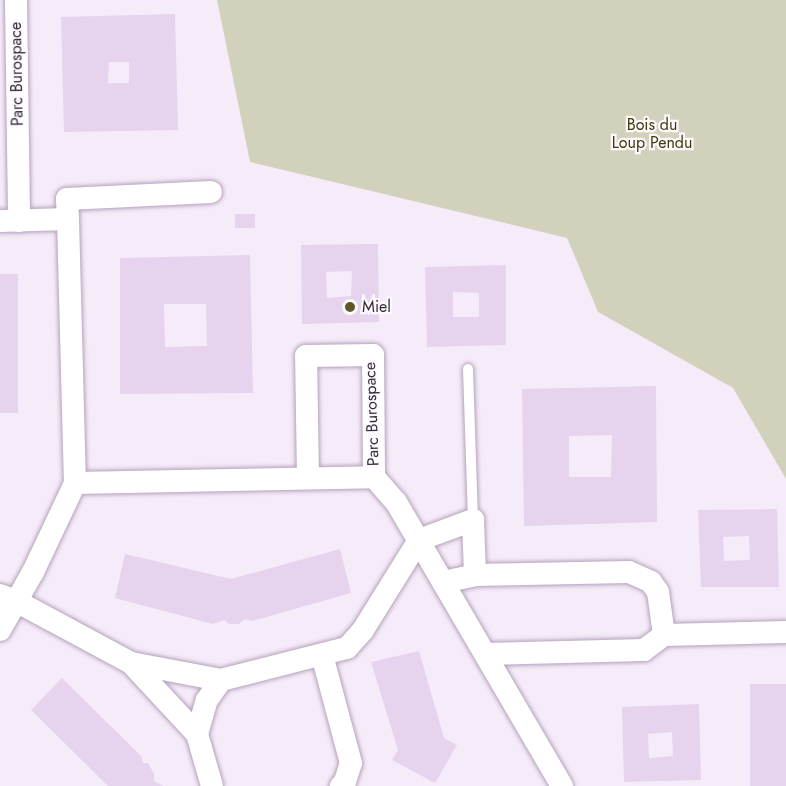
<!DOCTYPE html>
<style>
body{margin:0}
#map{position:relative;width:786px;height:786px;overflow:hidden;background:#fdf9ff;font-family:Jost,sans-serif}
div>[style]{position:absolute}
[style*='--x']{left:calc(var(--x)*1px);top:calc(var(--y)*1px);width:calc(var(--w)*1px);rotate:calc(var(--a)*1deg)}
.built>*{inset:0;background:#f6ecf9}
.green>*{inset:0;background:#d2d1bb}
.building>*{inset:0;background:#e6d3ed;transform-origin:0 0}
.roads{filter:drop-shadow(0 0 2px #b5a2bb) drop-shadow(0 0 2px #b5a2bb)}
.service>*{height:10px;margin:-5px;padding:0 5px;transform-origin:5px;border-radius:5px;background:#fff}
.minor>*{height:22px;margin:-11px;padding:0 11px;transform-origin:11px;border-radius:11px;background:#fff}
.dots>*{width:16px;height:16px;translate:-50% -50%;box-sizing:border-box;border:3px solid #fdf9ff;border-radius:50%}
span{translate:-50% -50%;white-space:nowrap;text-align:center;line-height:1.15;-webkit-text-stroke:4.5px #fdf9ff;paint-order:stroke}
.street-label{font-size:16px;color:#352e38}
.park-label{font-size:16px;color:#3f3b04}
.poi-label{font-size:16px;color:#352e38}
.left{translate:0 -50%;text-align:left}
</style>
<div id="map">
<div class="built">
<div style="clip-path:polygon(0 0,217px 0,250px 162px,567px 238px,598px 312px,733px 388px,786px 479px,786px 786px,0 786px)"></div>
</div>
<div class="green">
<div style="clip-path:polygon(217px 0,786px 0,786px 479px,733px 388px,598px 312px,567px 238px,250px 162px)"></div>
</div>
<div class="building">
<div style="clip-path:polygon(evenodd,175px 14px,178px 130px,64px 132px,61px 17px,175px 14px,109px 62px,129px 62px,129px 83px,108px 83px,109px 62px)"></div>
<div style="left:235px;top:214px;width:20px;height:14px"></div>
<div style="clip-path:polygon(evenodd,378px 244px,379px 322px,302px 324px,301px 245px,378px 244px,352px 271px,351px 296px,327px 298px,326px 272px,352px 271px)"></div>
<div style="clip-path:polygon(evenodd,250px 255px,253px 393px,120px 394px,120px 258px,250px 255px,164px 304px,206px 304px,207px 346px,165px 347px,164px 304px)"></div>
<div style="clip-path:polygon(evenodd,506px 265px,506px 345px,427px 347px,425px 267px,506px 265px,453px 292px,479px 293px,479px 317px,453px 317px,453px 292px)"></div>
<div style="left:0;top:274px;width:18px;height:139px"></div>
<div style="clip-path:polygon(evenodd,656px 386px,657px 522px,524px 526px,522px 389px,656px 386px,612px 435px,611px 477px,569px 477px,569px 436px,612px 435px)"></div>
<div style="clip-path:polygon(evenodd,777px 509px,779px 587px,701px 587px,698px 510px,777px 509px,749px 536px,750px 560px,724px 561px,723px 537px,749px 536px)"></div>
<div style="clip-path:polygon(340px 549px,351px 593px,252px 621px,245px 619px,239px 624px,229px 624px,224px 620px,213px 624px,115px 598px,125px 554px,231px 579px)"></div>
<div style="clip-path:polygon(419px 651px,444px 738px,457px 745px,435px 783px,392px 760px,398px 750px,371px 662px)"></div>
<div style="clip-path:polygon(62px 678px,142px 757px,143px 763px,148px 763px,154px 774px,154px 781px,164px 786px,108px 786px,31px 710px)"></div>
<div style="left:786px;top:684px;width:102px;height:36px;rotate:90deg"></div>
<div style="clip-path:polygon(evenodd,699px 704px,701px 780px,624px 782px,622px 707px,699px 704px,672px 732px,673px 756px,649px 758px,648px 734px,672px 732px)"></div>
</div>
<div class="roads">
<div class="service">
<div style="--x:468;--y:369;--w:151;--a:88.1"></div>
</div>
<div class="minor">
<div style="--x:16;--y:0;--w:221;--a:89.2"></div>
<div style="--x:68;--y:219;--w:20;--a:-93"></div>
<div style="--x:67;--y:199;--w:144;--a:-2.8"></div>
<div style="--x:0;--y:221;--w:68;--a:-1.7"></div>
<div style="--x:68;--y:219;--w:264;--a:88.5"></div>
<div style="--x:308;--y:478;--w:122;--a:-90.9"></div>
<div style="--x:306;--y:356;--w:67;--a:-0.9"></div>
<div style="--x:373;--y:355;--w:122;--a:89.5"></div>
<div style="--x:443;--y:582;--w:33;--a:-12"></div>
<div style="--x:475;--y:575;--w:154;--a:-1.1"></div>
<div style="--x:629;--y:572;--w:24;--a:24"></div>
<div style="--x:651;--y:582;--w:12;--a:55"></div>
<div style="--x:658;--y:592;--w:43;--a:82.1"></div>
<div style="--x:664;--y:635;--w:122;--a:-1.4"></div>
<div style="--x:0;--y:595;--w:17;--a:21"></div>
<div style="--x:16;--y:601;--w:131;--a:28.3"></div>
<div style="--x:131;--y:663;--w:92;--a:10.7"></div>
<div style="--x:221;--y:680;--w:130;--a:-14.3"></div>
<div style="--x:347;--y:648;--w:24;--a:-48"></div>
<div style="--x:363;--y:630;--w:106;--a:-58.1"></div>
<div style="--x:419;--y:540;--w:58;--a:-20.3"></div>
<div style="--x:473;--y:520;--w:55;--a:87.9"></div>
<div style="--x:0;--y:630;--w:67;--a:-60.4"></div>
<div style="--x:33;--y:572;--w:98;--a:-64.7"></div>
<div style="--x:75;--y:483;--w:299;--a:-1.1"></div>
<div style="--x:374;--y:477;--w:33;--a:49"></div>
<div style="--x:396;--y:502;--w:329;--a:59.7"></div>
<div style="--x:485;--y:654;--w:159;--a:-1.4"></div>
<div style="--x:644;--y:650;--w:25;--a:-37"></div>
<div style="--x:322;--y:655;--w:112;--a:75"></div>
<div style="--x:351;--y:763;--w:20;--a:108"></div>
<div style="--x:345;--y:782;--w:6;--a:135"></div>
<div style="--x:131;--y:663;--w:97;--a:47.1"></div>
<div style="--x:197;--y:734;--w:54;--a:73.9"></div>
<div style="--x:197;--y:734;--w:35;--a:-74"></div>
<div style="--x:207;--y:700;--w:24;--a:-55"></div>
</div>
</div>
<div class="dots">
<div style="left:350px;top:307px;background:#5d5825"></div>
</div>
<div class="street-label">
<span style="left:17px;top:74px;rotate:-91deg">Parc Burospace</span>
<span style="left:372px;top:414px;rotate:-92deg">Parc Burospace</span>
</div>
<div class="park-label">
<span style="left:652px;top:134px">Bois du<br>Loup Pendu</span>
</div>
<div class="poi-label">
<span class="left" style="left:362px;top:307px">Miel</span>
</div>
</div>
